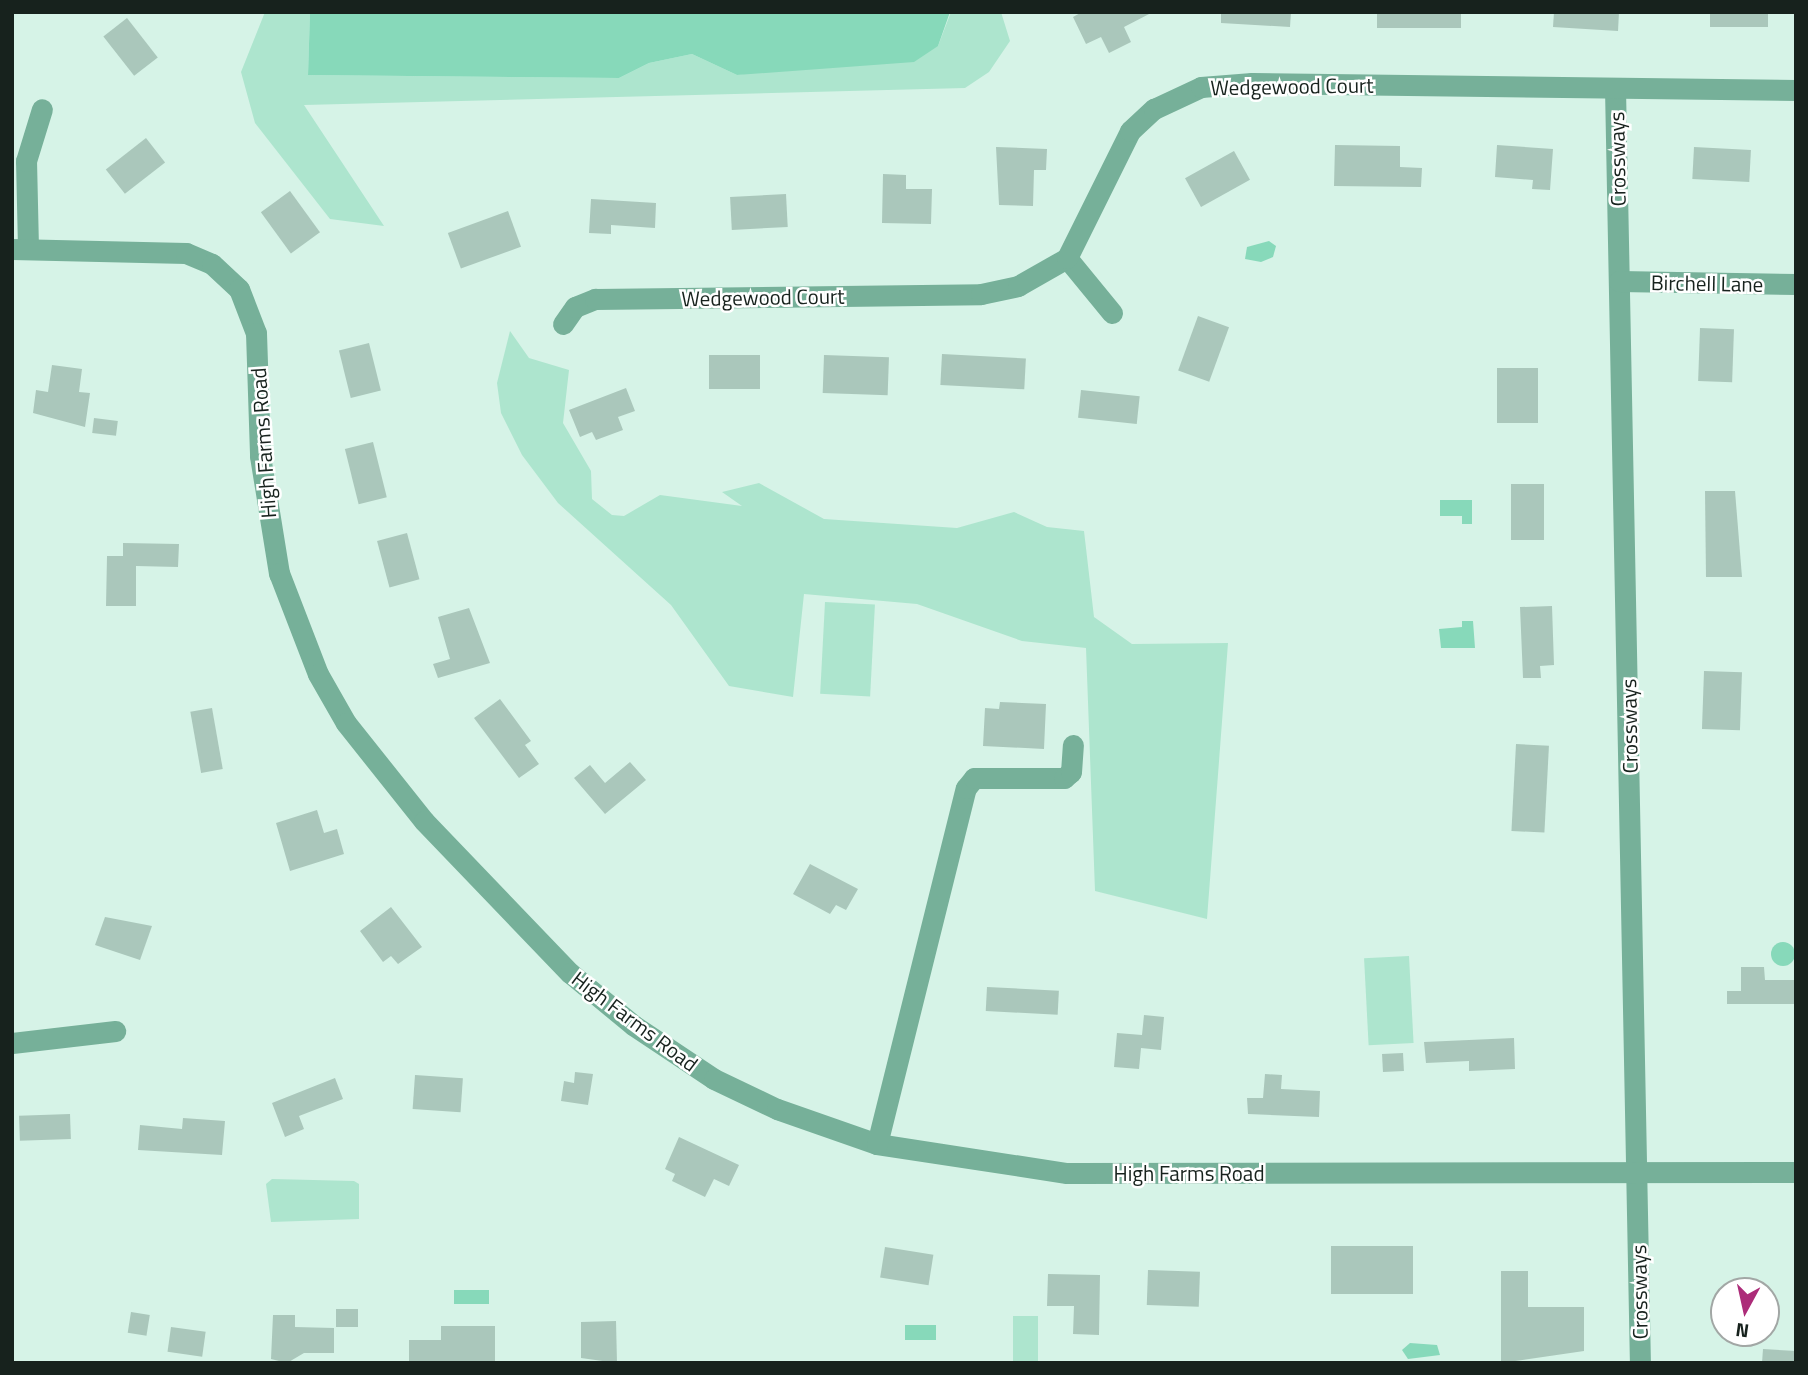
<!DOCTYPE html>
<style>
body{margin:0}
#map{position:relative;width:1808px;height:1375px;overflow:hidden;background:#d6f3e7;font-family:"Titillium Web",sans-serif}
div>[style]{position:absolute}
[style*='--x']{left:calc(var(--x)*1px);top:calc(var(--y)*1px);width:calc(var(--w)*1px);rotate:calc(var(--a)*1deg)}
.green>*{inset:0;background:#ade5ce;transform-origin:0 0}
.water>*{inset:0;background:#87d9ba;transform-origin:0 0}
.round{border-radius:50%}
.building>*{inset:0;background:#aac7bb;transform-origin:0 0}
.minor>*{height:21px;margin:-10.5px;padding:0 10.5px;transform-origin:10.5px;border-radius:10.5px;background:#76b099}
span{translate:-50% -50%;white-space:nowrap;text-align:center;line-height:1.15;-webkit-text-stroke:5px #fff;paint-order:stroke}
.street-label{font-size:21px;color:#17221d}
.frame{position:absolute;inset:0;border:14px solid #17221d;pointer-events:none}
.north{position:absolute;left:1710px;top:1277px;width:70px;height:70px;box-sizing:border-box;background:#fff;border:2px solid #a2a7a5;border-radius:50%;rotate:188deg;font-size:19px;font-weight:700;line-height:28px;text-align:center;color:#17221d}
.north::after{content:'';display:block;margin:auto;width:24px;height:32px;background:#ac2c79;clip-path:polygon(50% 0,100% 100%,50% 72%,0 100%)}
</style>
<div id="map">
<div class="green">
<div style="clip-path:polygon(265px 12px,310px 12px,308px 75px,619px 78px,649px 63px,692px 54px,737px 75px,938px 46px,951px 12px,1001px 12px,1010px 41px,989px 72px,965px 88px,304px 105px,384px 226px,330px 219px,255px 123px,241px 72px)"></div>
<div style="clip-path:polygon(510px 331px,529px 358px,569px 370px,563px 423px,591px 471px,592px 499px,612px 515px,624px 516px,660px 495px,742px 506px,722px 492px,759px 483px,824px 519px,957px 528px,1014px 512px,1047px 527px,1084px 531px,1094px 617px,1132px 644px,1228px 643px,1207px 919px,1095px 891px,1086px 648px,1022px 641px,917px 604px,804px 594px,793px 697px,729px 686px,671px 605px,558px 503px,522px 455px,501px 413px,497px 383px)"></div>
<div style="left:825px;top:602px;width:50px;height:92px;rotate:3deg"></div>
<div style="left:1409px;top:956px;width:87px;height:45px;rotate:87deg"></div>
<div style="clip-path:polygon(272px 1179px,354px 1181px,359px 1184px,359px 1219px,271px 1222px,266px 1184px)"></div>
<div style="left:1013px;top:1316px;width:25px;height:47px"></div>
</div>
<div class="water">
<div style="clip-path:polygon(310px 12px,950px 12px,938px 46px,914px 62px,737px 75px,692px 54px,649px 63px,619px 78px,308px 75px)"></div>
<div style="clip-path:polygon(1269px 241px,1276px 246px,1273px 257px,1261px 262px,1245px 259px,1247px 247px)"></div>
<div style="clip-path:polygon(1440px 500px,1472px 500px,1472px 524px,1462px 524px,1462px 516px,1440px 516px)"></div>
<div style="clip-path:polygon(1462px 621px,1473px 621px,1475px 648px,1441px 648px,1439px 629px,1462px 627px)"></div>
<div class="round" style="left:1771px;top:942px;width:24px;height:24px"></div>
<div style="left:454px;top:1290px;width:35px;height:14px"></div>
<div style="left:936px;top:1325px;width:15px;height:31px;rotate:90deg"></div>
<div style="clip-path:polygon(1410px 1343px,1437px 1345px,1440px 1355px,1408px 1359px,1402px 1350px)"></div>
</div>
<div class="building">
<div style="clip-path:polygon(1082px 12px,1153px 12px,1124px 27px,1131px 42px,1109px 53px,1101px 37px,1086px 44px,1073px 17px)"></div>
<div style="clip-path:polygon(1221px 12px,1291px 12px,1290px 27px,1221px 23px)"></div>
<div style="left:1377px;top:12px;width:84px;height:16px"></div>
<div style="clip-path:polygon(1554px 12px,1619px 12px,1618px 31px,1553px 27px)"></div>
<div style="left:1710px;top:12px;width:58px;height:15px"></div>
<div style="left:127px;top:18px;width:50px;height:30px;rotate:52deg"></div>
<div style="left:146px;top:138px;width:31px;height:51px;rotate:52deg"></div>
<div style="clip-path:polygon(1335px 145px,1400px 146px,1400px 167px,1422px 168px,1421px 187px,1334px 186px)"></div>
<div style="clip-path:polygon(1497px 145px,1553px 149px,1550px 190px,1532px 189px,1533px 180px,1495px 177px)"></div>
<div style="clip-path:polygon(996px 147px,1047px 149px,1046px 170px,1034px 170px,1033px 206px,999px 205px)"></div>
<div style="left:1694px;top:147px;width:57px;height:32px;rotate:3deg"></div>
<div style="left:1234px;top:151px;width:33px;height:56px;rotate:61deg"></div>
<div style="clip-path:polygon(883px 174px,906px 175px,906px 189px,932px 189px,931px 224px,882px 223px)"></div>
<div style="left:290px;top:191px;width:51px;height:36px;rotate:54deg"></div>
<div style="left:786px;top:194px;width:33px;height:56px;rotate:87deg"></div>
<div style="clip-path:polygon(591px 199px,656px 203px,655px 228px,611px 225px,611px 234px,589px 233px)"></div>
<div style="left:508px;top:211px;width:38px;height:64px;rotate:70deg"></div>
<div style="left:1198px;top:316px;width:33px;height:58px;rotate:20deg"></div>
<div style="left:1700px;top:328px;width:34px;height:53px;rotate:2deg"></div>
<div style="left:369px;top:343px;width:49px;height:31px;rotate:76deg"></div>
<div style="left:942px;top:354px;width:84px;height:31px;rotate:3deg"></div>
<div style="left:709px;top:355px;width:51px;height:34px"></div>
<div style="left:824px;top:355px;width:65px;height:38px;rotate:2deg"></div>
<div style="clip-path:polygon(52px 365px,82px 369px,79px 392px,90px 393px,85px 427px,33px 413px,36px 390px,48px 392px)"></div>
<div style="left:1497px;top:368px;width:41px;height:55px"></div>
<div style="clip-path:polygon(626px 388px,635px 411px,618px 417px,623px 430px,596px 440px,592px 432px,580px 437px,569px 410px)"></div>
<div style="left:1081px;top:390px;width:59px;height:28px;rotate:6deg"></div>
<div style="left:94px;top:418px;width:24px;height:15px;rotate:7deg"></div>
<div style="left:373px;top:442px;width:57px;height:29px;rotate:76deg"></div>
<div style="left:1511px;top:484px;width:33px;height:56px"></div>
<div style="clip-path:polygon(1705px 491px,1735px 491px,1742px 577px,1706px 577px)"></div>
<div style="left:407px;top:533px;width:48px;height:31px;rotate:75deg"></div>
<div style="clip-path:polygon(123px 543px,179px 544px,178px 567px,136px 566px,136px 606px,106px 606px,107px 556px,123px 556px)"></div>
<div style="clip-path:polygon(1552px 606px,1554px 665px,1540px 666px,1541px 678px,1523px 678px,1520px 607px)"></div>
<div style="clip-path:polygon(469px 608px,490px 663px,438px 678px,433px 664px,450px 659px,438px 617px)"></div>
<div style="left:1704px;top:671px;width:38px;height:58px;rotate:2deg"></div>
<div style="clip-path:polygon(500px 699px,531px 741px,525px 745px,539px 764px,519px 778px,474px 718px)"></div>
<div style="clip-path:polygon(1000px 702px,1046px 704px,1044px 749px,983px 746px,985px 708px,999px 709px)"></div>
<div style="left:212px;top:708px;width:62px;height:22px;rotate:80deg"></div>
<div style="left:1516px;top:744px;width:33px;height:87px;rotate:3deg"></div>
<div style="clip-path:polygon(630px 762px,646px 780px,605px 814px,574px 778px,590px 765px,605px 783px)"></div>
<div style="clip-path:polygon(317px 810px,324px 833px,337px 829px,344px 854px,290px 871px,276px 823px)"></div>
<div style="clip-path:polygon(810px 864px,858px 889px,846px 910px,836px 905px,830px 914px,793px 894px)"></div>
<div style="clip-path:polygon(391px 907px,422px 947px,398px 964px,391px 956px,383px 962px,360px 931px)"></div>
<div style="clip-path:polygon(105px 917px,152px 926px,140px 960px,95px 945px)"></div>
<div style="clip-path:polygon(1741px 967px,1764px 967px,1765px 980px,1796px 980px,1796px 1004px,1727px 1004px,1727px 991px,1741px 991px)"></div>
<div style="left:987px;top:987px;width:72px;height:24px;rotate:3deg"></div>
<div style="clip-path:polygon(1144px 1015px,1164px 1017px,1161px 1050px,1141px 1048px,1139px 1069px,1114px 1067px,1117px 1033px,1142px 1035px)"></div>
<div style="clip-path:polygon(1514px 1038px,1515px 1069px,1469px 1071px,1469px 1061px,1426px 1063px,1424px 1042px)"></div>
<div style="left:1403px;top:1053px;width:18px;height:21px;rotate:87deg"></div>
<div style="clip-path:polygon(575px 1072px,593px 1074px,588px 1105px,561px 1101px,564px 1081px,574px 1083px)"></div>
<div style="clip-path:polygon(1265px 1074px,1282px 1075px,1281px 1089px,1320px 1091px,1319px 1117px,1248px 1114px,1247px 1098px,1263px 1098px)"></div>
<div style="left:415px;top:1075px;width:48px;height:34px;rotate:4deg"></div>
<div style="clip-path:polygon(335px 1078px,343px 1099px,299px 1116px,304px 1129px,285px 1137px,272px 1103px)"></div>
<div style="left:70px;top:1114px;width:25px;height:51px;rotate:88deg"></div>
<div style="clip-path:polygon(183px 1118px,225px 1121px,222px 1155px,138px 1150px,140px 1125px,182px 1129px)"></div>
<div style="clip-path:polygon(679px 1137px,739px 1165px,729px 1186px,714px 1179px,705px 1197px,672px 1181px,675px 1174px,665px 1169px)"></div>
<div style="left:1331px;top:1246px;width:82px;height:48px"></div>
<div style="left:885px;top:1247px;width:49px;height:31px;rotate:9deg"></div>
<div style="left:1148px;top:1270px;width:52px;height:35px;rotate:2deg"></div>
<div style="clip-path:polygon(1501px 1271px,1528px 1271px,1528px 1307px,1584px 1307px,1584px 1351px,1501px 1363px)"></div>
<div style="clip-path:polygon(1048px 1274px,1100px 1275px,1099px 1335px,1073px 1334px,1074px 1306px,1047px 1306px)"></div>
<div style="left:336px;top:1309px;width:22px;height:18px"></div>
<div style="left:131px;top:1312px;width:19px;height:21px;rotate:9deg"></div>
<div style="clip-path:polygon(273px 1315px,295px 1315px,295px 1327px,334px 1328px,334px 1353px,304px 1353px,287px 1363px,271px 1359px)"></div>
<div style="clip-path:polygon(616px 1321px,617px 1363px,581px 1358px,581px 1322px)"></div>
<div style="clip-path:polygon(441px 1326px,495px 1326px,495px 1363px,409px 1361px,409px 1340px,441px 1340px)"></div>
<div style="left:171px;top:1327px;width:35px;height:25px;rotate:8deg"></div>
<div style="clip-path:polygon(1763px 1349px,1796px 1351px,1796px 1363px,1762px 1363px)"></div>
</div>
<div class="minor">
<div style="--x:1615;--y:88;--w:1275;--a:88.88"></div>
<div style="--x:28;--y:248;--w:87;--a:-91.3"></div>
<div style="--x:26;--y:161;--w:54;--a:-72.9"></div>
<div style="--x:12;--y:249;--w:174;--a:1.3"></div>
<div style="--x:186;--y:253;--w:28;--a:23"></div>
<div style="--x:212;--y:264;--w:37;--a:43"></div>
<div style="--x:239;--y:289;--w:47;--a:68.9"></div>
<div style="--x:256;--y:333;--w:123;--a:88.1"></div>
<div style="--x:260;--y:456;--w:119;--a:80.8"></div>
<div style="--x:279;--y:573;--w:108;--a:68.9"></div>
<div style="--x:318;--y:674;--w:56;--a:60.3"></div>
<div style="--x:346;--y:723;--w:125;--a:51.5"></div>
<div style="--x:424;--y:821;--w:211;--a:46.2"></div>
<div style="--x:570;--y:973;--w:82;--a:39.5"></div>
<div style="--x:633;--y:1025;--w:97;--a:33.7"></div>
<div style="--x:714;--y:1079;--w:70;--a:25.5"></div>
<div style="--x:777;--y:1109;--w:106;--a:19.3"></div>
<div style="--x:877;--y:1144;--w:192;--a:8.7"></div>
<div style="--x:1067;--y:1173;--w:729;--a:-0.08"></div>
<div style="--x:1067;--y:258;--w:71;--a:50.7"></div>
<div style="--x:1619;--y:281;--w:177;--a:1"></div>
<div style="--x:563;--y:324;--w:21;--a:-55"></div>
<div style="--x:575;--y:307;--w:22;--a:-22"></div>
<div style="--x:595;--y:299;--w:386;--a:-0.7"></div>
<div style="--x:981;--y:294;--w:38;--a:-12"></div>
<div style="--x:1018;--y:286;--w:56;--a:-29.7"></div>
<div style="--x:1067;--y:258;--w:142;--a:-63.6"></div>
<div style="--x:1130;--y:131;--w:33;--a:-43"></div>
<div style="--x:1154;--y:109;--w:52;--a:-25.1"></div>
<div style="--x:1201;--y:87;--w:51;--a:-4.5"></div>
<div style="--x:1252;--y:83;--w:544;--a:0.74"></div>
<div style="--x:12;--y:1043;--w:104;--a:-6.6"></div>
<div style="--x:877;--y:1144;--w:367;--a:-76"></div>
<div style="--x:966;--y:788;--w:13;--a:-51"></div>
<div style="--x:974;--y:778;--w:90;--a:0"></div>
<div style="--x:1064;--y:778;--w:9;--a:-41"></div>
<div style="--x:1071;--y:772;--w:27;--a:-86"></div>
</div>
<div class="street-label">
<span style="left:1292px;top:86px;rotate:-1deg">Wedgewood Court</span>
<span style="left:1617px;top:159px;rotate:-91deg">Crossways</span>
<span style="left:1707px;top:283px;rotate:1deg">Birchell Lane</span>
<span style="left:763px;top:297px;rotate:-1deg">Wedgewood Court</span>
<span style="left:263px;top:443px;rotate:-94deg">High Farms Road</span>
<span style="left:1629px;top:726px;rotate:-91deg">Crossways</span>
<span style="left:635px;top:1021px;rotate:37deg">High Farms Road</span>
<span style="left:1189px;top:1173px">High Farms Road</span>
<span style="left:1639px;top:1292px;rotate:-91deg">Crossways</span>
</div>
<div class="frame"></div>
<div class="north">N</div>
</div>
